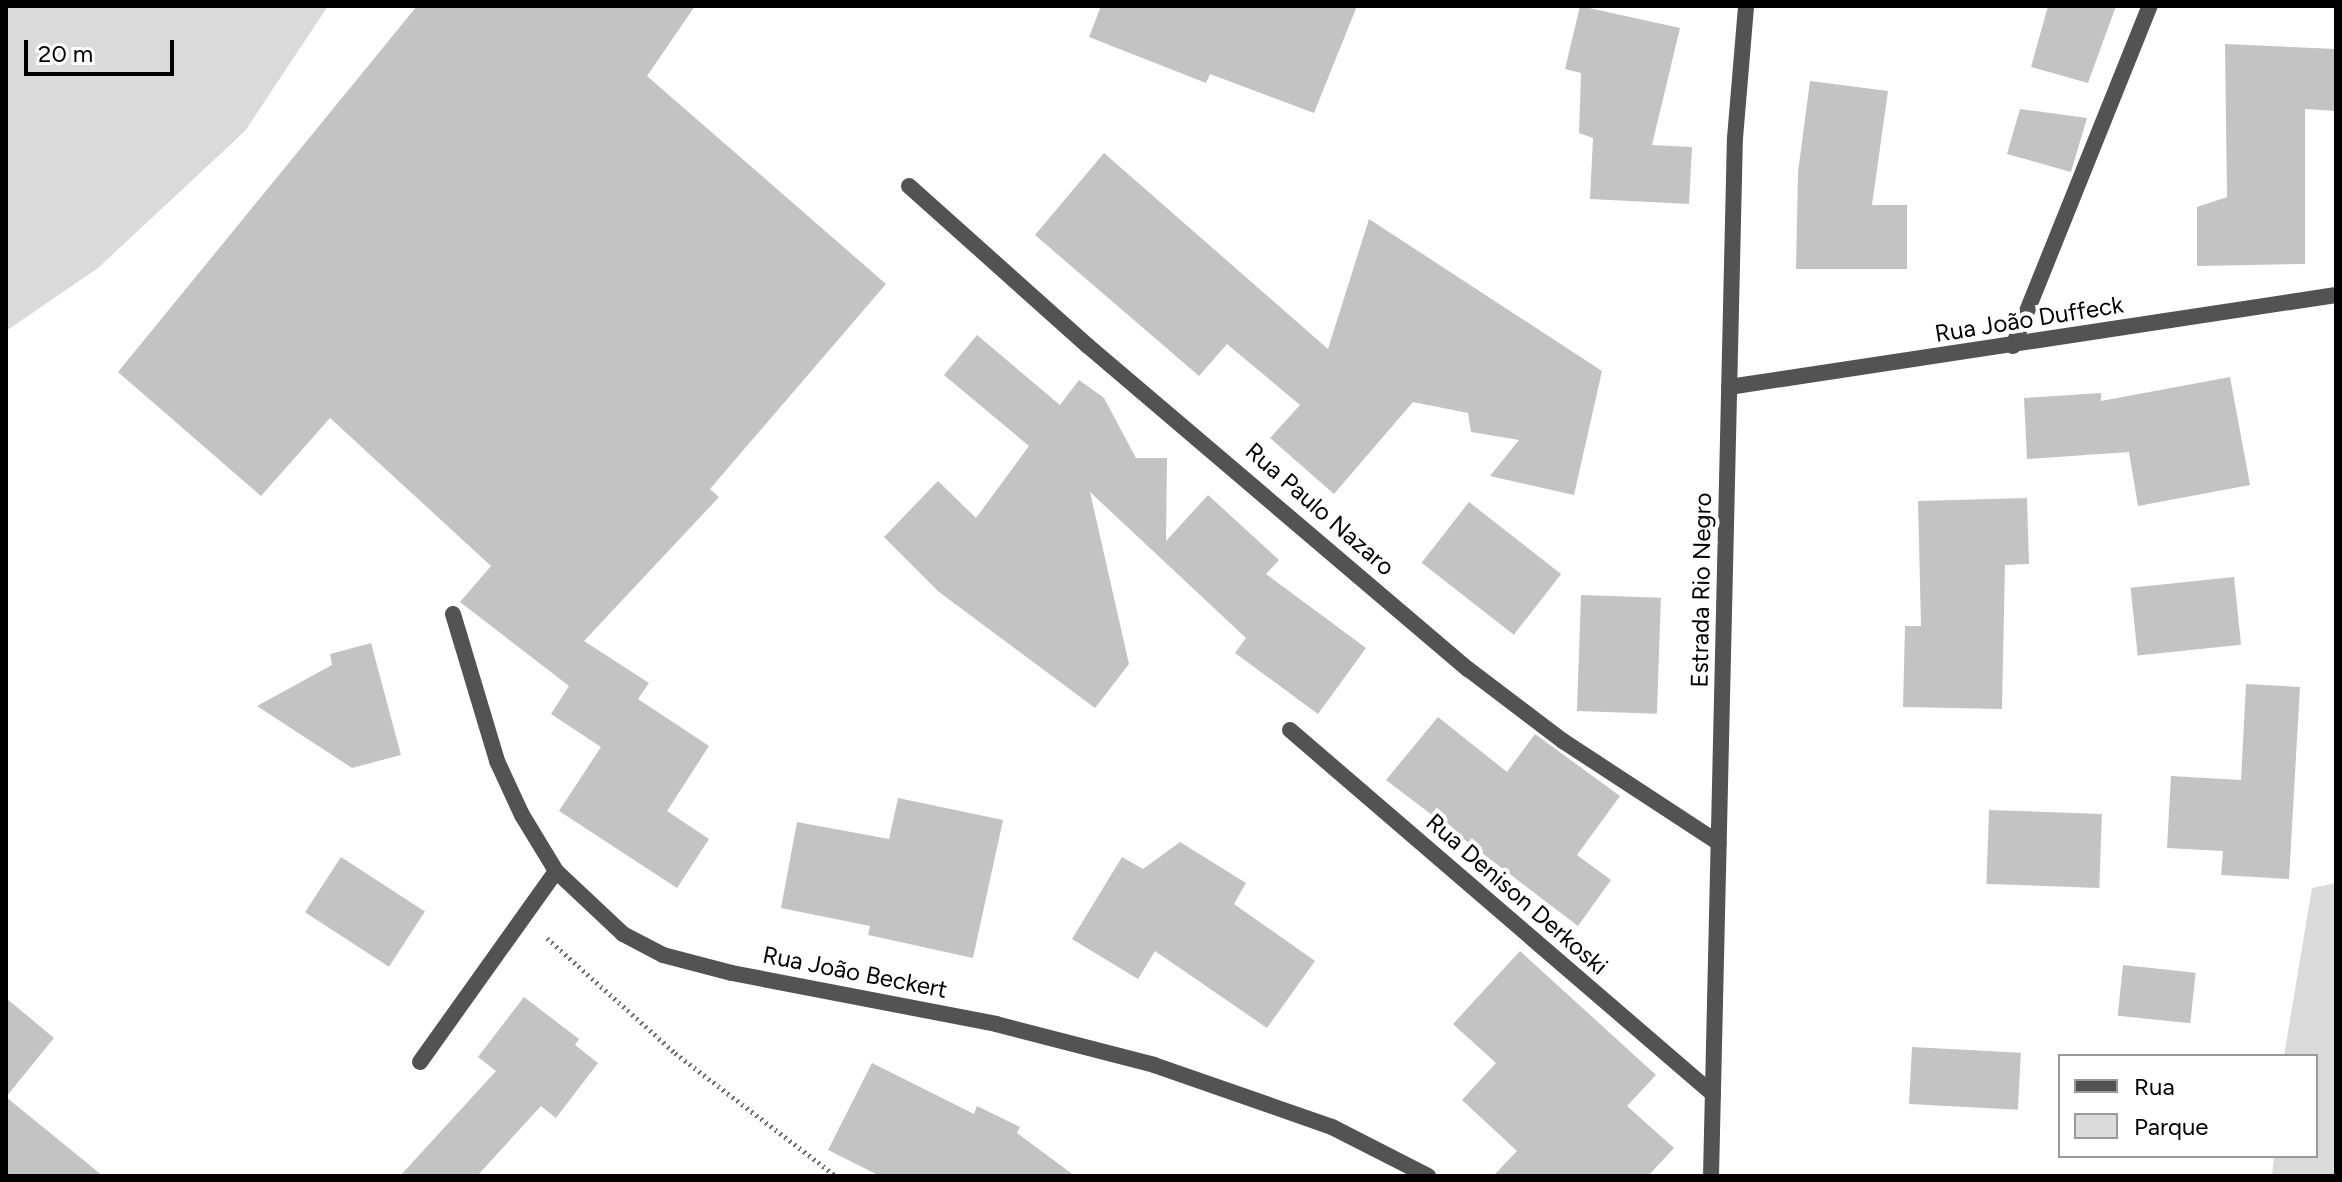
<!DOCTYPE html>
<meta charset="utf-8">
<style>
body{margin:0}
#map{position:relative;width:2342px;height:1182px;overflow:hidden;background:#fff;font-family:Figtree,sans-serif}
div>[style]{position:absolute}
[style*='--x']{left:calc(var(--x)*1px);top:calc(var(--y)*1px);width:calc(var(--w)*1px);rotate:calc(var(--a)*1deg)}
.green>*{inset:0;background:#dadada}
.building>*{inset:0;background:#c3c3c3;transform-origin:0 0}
.path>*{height:5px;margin-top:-2.5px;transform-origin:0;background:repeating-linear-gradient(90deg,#757575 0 2px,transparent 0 6px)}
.street>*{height:16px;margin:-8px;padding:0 8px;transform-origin:8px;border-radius:8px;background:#535353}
span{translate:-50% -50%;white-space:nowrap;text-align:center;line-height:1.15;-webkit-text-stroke:8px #fff;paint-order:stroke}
.street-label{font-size:24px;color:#000}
.frame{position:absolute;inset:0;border:8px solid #000;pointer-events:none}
.legend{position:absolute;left:2058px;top:1054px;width:260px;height:104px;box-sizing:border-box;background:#fff;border:2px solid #999;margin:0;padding:10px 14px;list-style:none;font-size:24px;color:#000}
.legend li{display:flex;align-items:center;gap:16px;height:40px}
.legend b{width:40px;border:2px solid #999}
.scale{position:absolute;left:24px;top:40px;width:150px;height:36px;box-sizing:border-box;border:4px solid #000;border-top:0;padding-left:10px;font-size:24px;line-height:28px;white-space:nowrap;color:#000;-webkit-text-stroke:6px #fff;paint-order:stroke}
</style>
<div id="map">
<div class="green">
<div style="clip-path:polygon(6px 6px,328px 6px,245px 131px,98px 268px,6px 331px)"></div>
<div style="clip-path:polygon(2336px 883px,2336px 1176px,2272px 1176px,2274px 1156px,2316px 1156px,2316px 1056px,2284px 1056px,2312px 888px)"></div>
</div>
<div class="building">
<div style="clip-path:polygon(417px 6px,695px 6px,647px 76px,886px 284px,710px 489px,719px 497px,584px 641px,649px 683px,638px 699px,709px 746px,667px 811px,709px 839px,677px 888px,559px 811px,601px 747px,551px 714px,569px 686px,460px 602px,491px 566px,330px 418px,261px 496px,118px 372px)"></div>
<div style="clip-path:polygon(1101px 6px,1357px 6px,1314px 113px,1210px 74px,1206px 83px,1089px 37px)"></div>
<div style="clip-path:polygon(1580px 6px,1680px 28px,1652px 145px,1692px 147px,1689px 204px,1590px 199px,1593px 138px,1579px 133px,1581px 73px,1565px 69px)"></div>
<div style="clip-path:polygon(2048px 6px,2116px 6px,2088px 83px,2031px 67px)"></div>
<div style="clip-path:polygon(2225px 44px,2336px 49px,2336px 111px,2305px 109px,2305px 264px,2197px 266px,2197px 207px,2227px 197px)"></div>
<div style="clip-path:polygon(1810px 81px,1888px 91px,1872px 205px,1907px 205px,1907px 269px,1796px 269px,1798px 172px)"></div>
<div style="clip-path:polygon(2020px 109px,2087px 118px,2071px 172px,2007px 154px)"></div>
<div style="clip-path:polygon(1104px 153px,1328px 349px,1369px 219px,1602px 371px,1574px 495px,1490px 476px,1519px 440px,1471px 432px,1468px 413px,1413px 402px,1334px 494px,1270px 438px,1300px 405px,1227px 344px,1199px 376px,1035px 235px)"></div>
<div style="clip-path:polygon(977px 335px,1060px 405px,1079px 380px,1104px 398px,1136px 458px,1167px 458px,1166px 541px,1208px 495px,1279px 560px,1266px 574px,1366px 648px,1318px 714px,1235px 653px,1246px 638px,1090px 492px,1129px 664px,1095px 708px,939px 592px,884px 537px,938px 481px,976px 518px,1029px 446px,944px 375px)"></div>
<div style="clip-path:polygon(2230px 377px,2250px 485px,2138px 506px,2129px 452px,2027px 459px,2024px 398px,2101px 393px,2101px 401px)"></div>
<div style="clip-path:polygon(2027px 498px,2029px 564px,2005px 565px,2002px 709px,1903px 707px,1905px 626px,1921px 626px,1918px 501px)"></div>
<div style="left:1469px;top:502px;width:117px;height:77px;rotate:38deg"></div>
<div style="left:2234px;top:577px;width:68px;height:104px;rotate:84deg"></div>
<div style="left:1581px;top:595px;width:80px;height:116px;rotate:2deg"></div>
<div style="clip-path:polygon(371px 643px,401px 755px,352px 768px,257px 706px,332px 665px,330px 654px)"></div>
<div style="clip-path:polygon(2246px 684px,2300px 687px,2289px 879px,2221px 875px,2223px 851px,2167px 848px,2171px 776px,2241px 780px)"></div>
<div style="clip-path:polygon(1438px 717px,1507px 772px,1535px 734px,1620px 796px,1577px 855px,1611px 880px,1578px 926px,1386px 780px)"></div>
<div style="clip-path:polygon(898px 798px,1003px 820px,973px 958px,868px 935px,870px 926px,781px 908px,797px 822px,889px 839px)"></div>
<div style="left:1989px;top:810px;width:113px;height:74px;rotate:2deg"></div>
<div style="clip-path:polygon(1180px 842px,1246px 883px,1234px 904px,1315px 961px,1267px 1028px,1155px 951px,1138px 979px,1072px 939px,1122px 857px,1143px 869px)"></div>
<div style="left:341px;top:857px;width:100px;height:66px;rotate:33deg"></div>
<div style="clip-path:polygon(1520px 951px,1656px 1075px,1627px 1106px,1674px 1148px,1648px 1176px,1493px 1176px,1517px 1151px,1462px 1100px,1496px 1063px,1453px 1024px)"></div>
<div style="left:2123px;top:965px;width:73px;height:51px;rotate:6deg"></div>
<div style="clip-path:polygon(524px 997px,579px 1039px,575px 1045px,598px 1063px,556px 1118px,541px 1106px,477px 1176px,400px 1176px,496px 1071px,478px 1057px)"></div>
<div style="clip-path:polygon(6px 998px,54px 1038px,6px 1097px,103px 1176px,6px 1176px)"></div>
<div style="left:1912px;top:1047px;width:109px;height:57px;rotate:3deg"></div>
<div style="clip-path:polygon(872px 1063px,974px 1114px,977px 1106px,1020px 1127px,1017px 1133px,1075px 1176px,880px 1176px,828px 1150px)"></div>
</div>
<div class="path">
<div style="--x:547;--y:938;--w:172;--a:41.9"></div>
<div style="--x:675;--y:1053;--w:203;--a:37.4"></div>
</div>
<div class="street">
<div style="--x:909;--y:186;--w:240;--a:41.8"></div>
<div style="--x:1088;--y:346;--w:499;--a:40.4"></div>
<div style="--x:1468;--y:669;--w:119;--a:37.2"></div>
<div style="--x:1563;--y:741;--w:186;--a:33.2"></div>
<div style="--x:2013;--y:346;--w:367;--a:-68.1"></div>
<div style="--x:1729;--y:387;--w:614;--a:-8.62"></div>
<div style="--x:453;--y:614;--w:153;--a:73.3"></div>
<div style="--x:497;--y:761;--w:60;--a:65.2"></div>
<div style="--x:522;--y:815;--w:66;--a:58.7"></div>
<div style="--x:556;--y:871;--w:92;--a:43.2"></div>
<div style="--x:623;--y:934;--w:45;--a:27.7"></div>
<div style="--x:663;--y:955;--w:71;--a:14.6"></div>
<div style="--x:732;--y:973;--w:269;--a:10.9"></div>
<div style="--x:996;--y:1024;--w:163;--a:14.5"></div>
<div style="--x:1154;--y:1065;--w:188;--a:19.2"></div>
<div style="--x:1332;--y:1127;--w:108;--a:27"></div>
<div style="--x:1290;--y:730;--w:558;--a:40.71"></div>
<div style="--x:420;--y:1062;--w:234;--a:-54.5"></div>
<div style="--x:1711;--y:1176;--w:1038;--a:-88.68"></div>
<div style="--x:1735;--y:138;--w:132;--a:-85.2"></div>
</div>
<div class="street-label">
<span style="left:2029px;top:319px;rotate:-9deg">Rua João Duffeck</span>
<span style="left:1320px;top:509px;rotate:41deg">Rua Paulo Nazaro</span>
<span style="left:1701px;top:590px;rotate:-89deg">Estrada Rio Negro</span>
<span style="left:1517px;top:894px;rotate:41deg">Rua Denison Derkoski</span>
<span style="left:855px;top:972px;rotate:11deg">Rua João Beckert</span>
</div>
<div class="frame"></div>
<ul class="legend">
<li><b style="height:10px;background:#535353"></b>Rua</li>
<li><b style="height:22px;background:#dadada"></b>Parque</li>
</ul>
<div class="scale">20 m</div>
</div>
